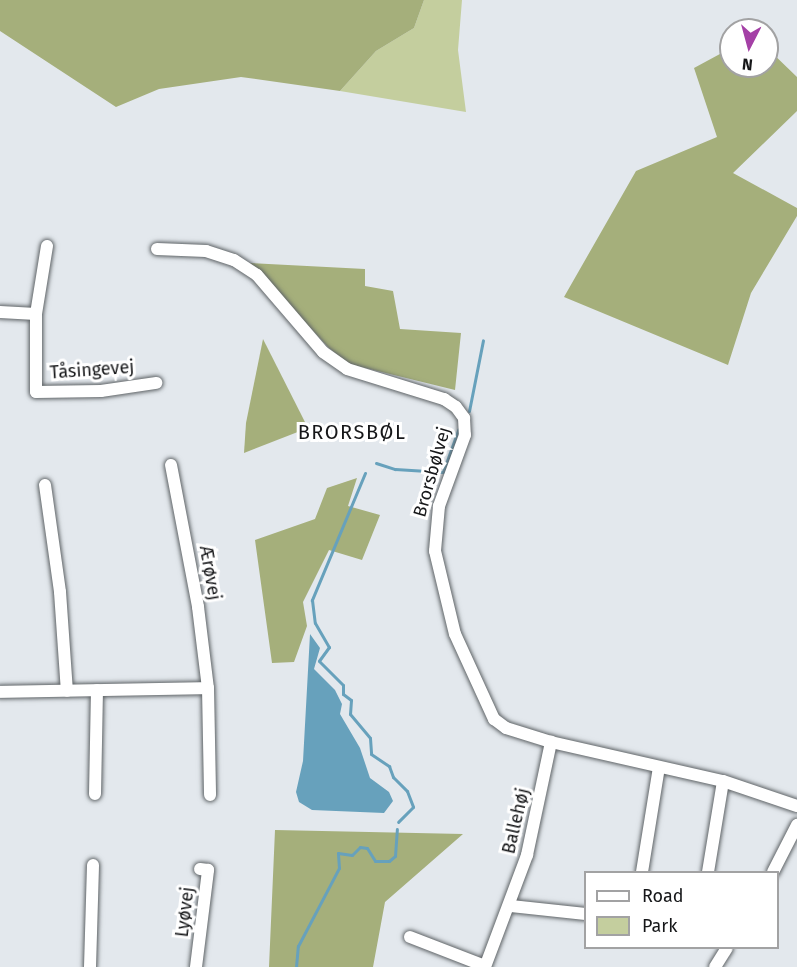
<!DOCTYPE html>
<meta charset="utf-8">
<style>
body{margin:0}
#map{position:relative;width:797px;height:967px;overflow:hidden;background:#e3e8ed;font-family:"Fira Sans",sans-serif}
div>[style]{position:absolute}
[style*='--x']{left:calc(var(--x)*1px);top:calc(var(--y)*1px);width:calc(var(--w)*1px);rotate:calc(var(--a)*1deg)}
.green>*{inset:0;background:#c4ce9e}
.forest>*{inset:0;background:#a5af7b}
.water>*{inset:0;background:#67a1bc}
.stream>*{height:3px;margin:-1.5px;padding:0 1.5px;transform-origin:1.5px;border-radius:1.5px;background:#67a1bc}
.roads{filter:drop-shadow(0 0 2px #5f6467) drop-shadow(0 0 2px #5f6467)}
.minor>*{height:12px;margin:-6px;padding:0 6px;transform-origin:6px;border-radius:6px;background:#fff}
span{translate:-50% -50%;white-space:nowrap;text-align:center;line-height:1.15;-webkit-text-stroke:6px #fff;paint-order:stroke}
.street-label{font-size:18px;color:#161719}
.neighbourhood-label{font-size:20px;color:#161719;letter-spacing:1.5px}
.legend{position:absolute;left:584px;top:871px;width:195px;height:78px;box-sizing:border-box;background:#fff;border:2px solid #a2a2a3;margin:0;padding:8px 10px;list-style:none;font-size:18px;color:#161719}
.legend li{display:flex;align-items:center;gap:12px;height:30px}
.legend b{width:30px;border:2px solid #a2a2a3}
.north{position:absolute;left:719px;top:18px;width:60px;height:60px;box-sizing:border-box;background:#fff;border:2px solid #a2a2a3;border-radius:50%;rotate:186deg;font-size:16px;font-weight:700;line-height:24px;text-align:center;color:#161719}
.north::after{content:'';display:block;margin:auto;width:21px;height:27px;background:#a440a6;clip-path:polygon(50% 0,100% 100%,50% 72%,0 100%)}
</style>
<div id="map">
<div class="green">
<div style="clip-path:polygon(424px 0,462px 0,458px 50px,466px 112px,340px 91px,376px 51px,414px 28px)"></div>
</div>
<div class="forest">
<div style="clip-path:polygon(0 0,424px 0,414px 28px,376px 51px,340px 91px,241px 77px,159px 89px,116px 107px,0 31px)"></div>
<div style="clip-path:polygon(731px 48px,731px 66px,767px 66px,767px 48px,797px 77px,797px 111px,733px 173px,797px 208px,797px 216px,751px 293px,728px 365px,564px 297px,636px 171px,717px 137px,694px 68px)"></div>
<div style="clip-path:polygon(250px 263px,365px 269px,365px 286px,393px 291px,400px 329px,461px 333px,455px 390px,349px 364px,329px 348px)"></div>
<div style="clip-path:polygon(263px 339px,308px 428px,244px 453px,246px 423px)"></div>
<div style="clip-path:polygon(357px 478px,348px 506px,380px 515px,362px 560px,329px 550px,303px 602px,307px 626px,294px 662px,272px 663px,255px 540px,315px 519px,327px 488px)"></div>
<div style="clip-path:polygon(275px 830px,463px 834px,385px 902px,373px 967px,269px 967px)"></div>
</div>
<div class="water">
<div style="clip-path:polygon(310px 634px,320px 648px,314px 669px,335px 690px,342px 704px,340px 714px,360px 748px,370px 778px,389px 792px,393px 801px,384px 813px,312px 810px,299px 802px,296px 792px,303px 761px)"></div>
</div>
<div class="stream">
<div style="--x:469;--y:411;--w:72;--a:-78.8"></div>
<div style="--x:376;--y:463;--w:20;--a:18"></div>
<div style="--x:395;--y:469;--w:48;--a:3.6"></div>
<div style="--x:443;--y:472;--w:45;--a:-70.3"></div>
<div style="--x:365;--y:473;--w:138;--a:112.7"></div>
<div style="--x:312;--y:600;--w:23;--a:83"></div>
<div style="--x:315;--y:623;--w:28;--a:60"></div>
<div style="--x:329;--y:647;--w:17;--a:126"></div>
<div style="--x:319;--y:661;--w:34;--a:45"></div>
<div style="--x:343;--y:685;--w:9;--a:90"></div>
<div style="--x:343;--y:694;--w:10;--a:37"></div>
<div style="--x:351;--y:700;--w:14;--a:94"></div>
<div style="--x:350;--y:714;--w:31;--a:50"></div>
<div style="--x:370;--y:738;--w:16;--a:86"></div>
<div style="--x:371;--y:754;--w:22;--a:34"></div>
<div style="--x:389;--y:766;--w:12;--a:70"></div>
<div style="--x:393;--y:777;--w:20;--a:45"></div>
<div style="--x:407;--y:791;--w:17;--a:69"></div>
<div style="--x:413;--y:807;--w:21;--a:135"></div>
<div style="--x:296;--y:967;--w:21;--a:-85"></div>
<div style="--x:298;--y:946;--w:88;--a:-62.3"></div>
<div style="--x:339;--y:868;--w:15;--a:-94"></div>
<div style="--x:338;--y:853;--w:14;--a:8"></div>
<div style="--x:352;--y:855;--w:11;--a:-45"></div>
<div style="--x:360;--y:847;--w:7;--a:8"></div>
<div style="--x:367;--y:848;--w:15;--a:58"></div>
<div style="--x:375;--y:861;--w:14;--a:0"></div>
<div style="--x:389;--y:861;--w:8;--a:-40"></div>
<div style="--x:395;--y:856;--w:27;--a:-86"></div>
</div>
<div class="roads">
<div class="minor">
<div style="--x:47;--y:246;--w:69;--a:99.2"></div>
<div style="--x:36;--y:314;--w:78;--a:90"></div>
<div style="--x:36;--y:392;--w:65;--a:-0.9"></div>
<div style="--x:101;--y:391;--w:56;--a:-8.3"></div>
<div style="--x:157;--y:249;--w:49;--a:2.3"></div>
<div style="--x:206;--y:251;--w:29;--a:18"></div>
<div style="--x:234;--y:260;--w:27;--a:33"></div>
<div style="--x:257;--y:275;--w:101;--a:49.4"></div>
<div style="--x:323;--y:352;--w:29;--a:35"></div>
<div style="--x:347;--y:369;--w:102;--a:17.2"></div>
<div style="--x:444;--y:399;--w:14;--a:34"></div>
<div style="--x:456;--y:407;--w:14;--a:54"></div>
<div style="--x:464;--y:418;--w:17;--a:87"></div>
<div style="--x:465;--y:435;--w:76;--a:110.1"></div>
<div style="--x:439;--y:506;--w:45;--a:95.1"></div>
<div style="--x:435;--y:551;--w:85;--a:76.5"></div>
<div style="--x:455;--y:634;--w:94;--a:65.4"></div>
<div style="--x:494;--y:719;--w:15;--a:37"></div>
<div style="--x:506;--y:728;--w:47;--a:17.3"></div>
<div style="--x:551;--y:742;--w:176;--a:12.8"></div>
<div style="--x:723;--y:781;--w:78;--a:18.7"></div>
<div style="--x:0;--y:312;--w:36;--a:3"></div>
<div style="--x:171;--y:465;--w:145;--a:79.2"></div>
<div style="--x:198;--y:607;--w:82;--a:83"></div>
<div style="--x:208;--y:688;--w:107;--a:88.9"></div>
<div style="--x:45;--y:485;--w:108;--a:82"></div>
<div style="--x:60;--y:592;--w:99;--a:86"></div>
<div style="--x:0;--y:692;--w:208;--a:-1.1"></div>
<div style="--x:95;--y:794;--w:104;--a:-88.9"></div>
<div style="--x:642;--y:872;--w:106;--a:-80.8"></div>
<div style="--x:708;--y:872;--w:92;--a:-80.6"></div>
<div style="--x:773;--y:872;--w:53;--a:-62.9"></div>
<div style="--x:511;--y:906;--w:75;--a:6.1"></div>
<div style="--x:410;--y:937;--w:80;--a:21.1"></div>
<div style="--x:90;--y:967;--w:102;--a:-88.3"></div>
<div style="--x:196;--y:967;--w:98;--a:-82.9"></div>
<div style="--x:208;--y:870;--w:8;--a:-173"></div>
<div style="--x:485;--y:967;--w:120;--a:-69.4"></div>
<div style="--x:527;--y:855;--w:116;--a:-78"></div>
<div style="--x:715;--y:967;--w:22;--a:-58"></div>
</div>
</div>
<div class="street-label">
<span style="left:92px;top:370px;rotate:-4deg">Tåsingevej</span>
<span style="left:432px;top:472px;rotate:-74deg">Brorsbølvej</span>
<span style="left:210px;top:573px;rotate:80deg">Ærøvej</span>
<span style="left:516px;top:821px;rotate:-77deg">Ballehøj</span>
<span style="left:185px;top:912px;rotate:-83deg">Lyøvej</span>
</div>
<div class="neighbourhood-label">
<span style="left:352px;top:432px">BRORSBØL</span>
</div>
<ul class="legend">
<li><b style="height:8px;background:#fff"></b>Road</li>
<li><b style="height:16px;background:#c4ce9e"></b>Park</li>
</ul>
<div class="north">N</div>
</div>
